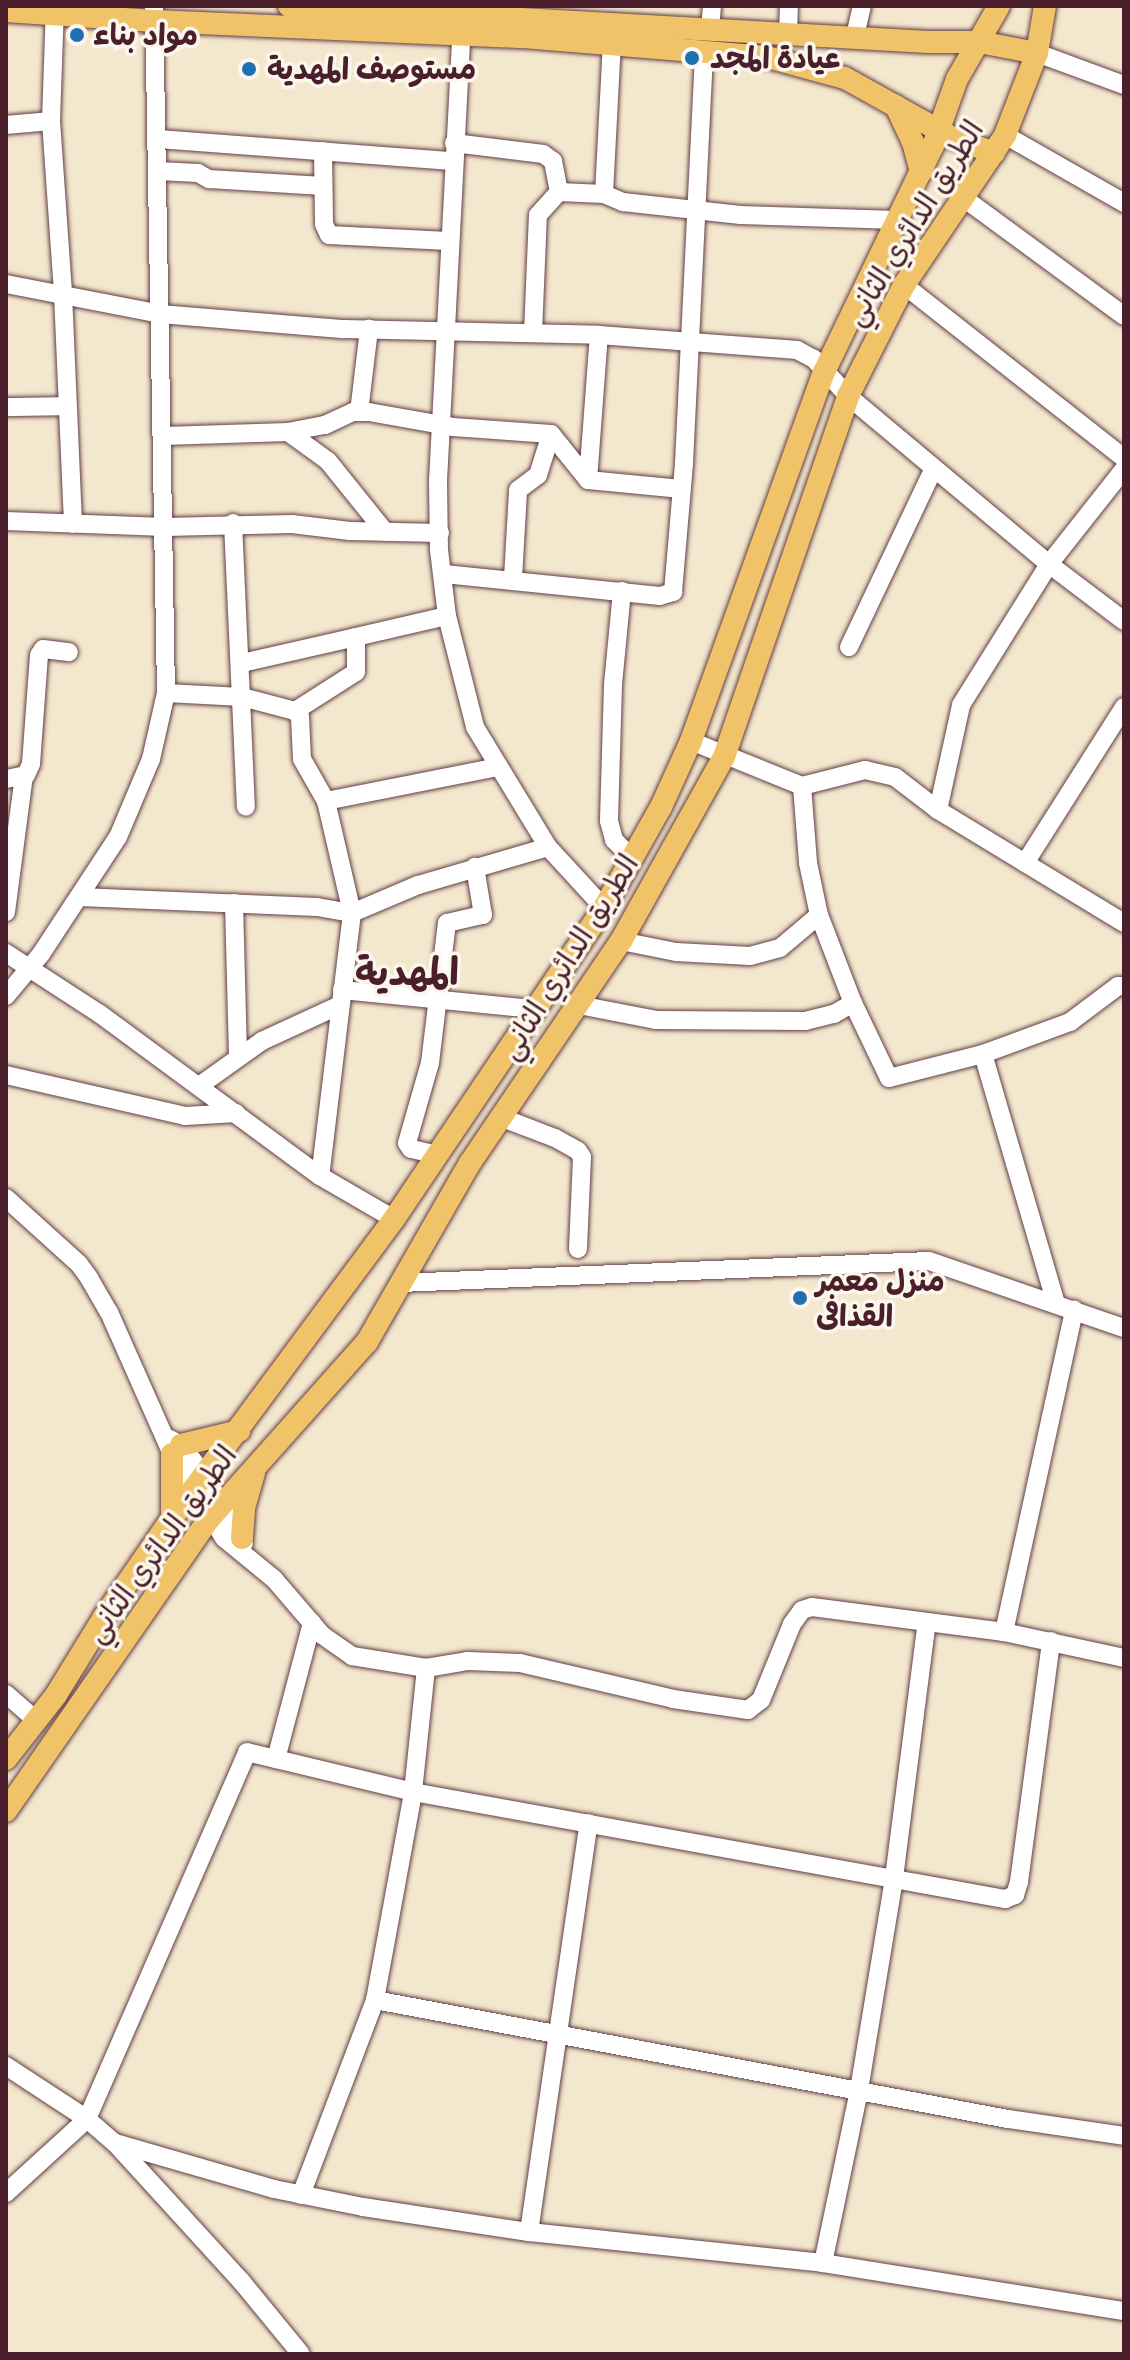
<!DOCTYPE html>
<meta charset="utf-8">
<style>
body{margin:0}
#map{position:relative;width:1130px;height:2360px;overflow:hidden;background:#f3e7ce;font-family:Itim,"Playpen Sans Arabic",sans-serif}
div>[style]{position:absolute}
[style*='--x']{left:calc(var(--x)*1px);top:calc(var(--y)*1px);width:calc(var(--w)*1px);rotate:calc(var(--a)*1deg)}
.roads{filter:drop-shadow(0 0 2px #633d43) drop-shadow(0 0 2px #633d43)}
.minor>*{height:18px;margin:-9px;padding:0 9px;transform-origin:9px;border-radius:9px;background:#fff}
.major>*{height:22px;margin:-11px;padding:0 11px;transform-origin:11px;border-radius:11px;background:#f1c369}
.dots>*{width:22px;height:22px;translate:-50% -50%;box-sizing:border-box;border:4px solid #fbf7ec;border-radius:50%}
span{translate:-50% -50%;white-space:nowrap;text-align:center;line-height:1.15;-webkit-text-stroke:7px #fbf7ec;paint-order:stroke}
.poi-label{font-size:30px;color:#4a1f2b;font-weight:700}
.left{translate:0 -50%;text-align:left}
.street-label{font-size:30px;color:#4a1f2b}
.district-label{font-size:38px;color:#4a1f2b;font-weight:700}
.frame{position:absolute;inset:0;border:8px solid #4a1f2b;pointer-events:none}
</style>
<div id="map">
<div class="roads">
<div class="minor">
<div style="--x:55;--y:6;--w:115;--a:92"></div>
<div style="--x:51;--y:121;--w:173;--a:86"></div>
<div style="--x:63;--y:294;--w:230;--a:87.5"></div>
<div style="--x:462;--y:23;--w:459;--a:93"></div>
<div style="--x:438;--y:481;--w:69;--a:89.2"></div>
<div style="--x:439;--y:550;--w:66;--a:83.1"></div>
<div style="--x:447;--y:616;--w:114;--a:75.8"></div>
<div style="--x:475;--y:727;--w:140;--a:58.7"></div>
<div style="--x:548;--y:847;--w:83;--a:47.4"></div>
<div style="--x:710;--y:29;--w:23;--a:-85"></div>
<div style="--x:788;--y:33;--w:27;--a:-88"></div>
<div style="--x:855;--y:36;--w:31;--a:-77"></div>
<div style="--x:1037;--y:53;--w:93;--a:20.2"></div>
<div style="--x:6;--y:125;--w:45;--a:-5.1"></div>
<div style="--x:1005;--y:135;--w:137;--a:29.7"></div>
<div style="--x:158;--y:139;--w:295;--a:4.3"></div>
<div style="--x:454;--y:143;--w:90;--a:7"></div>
<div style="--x:543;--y:154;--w:12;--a:35"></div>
<div style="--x:553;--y:161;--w:32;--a:79"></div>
<div style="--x:559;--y:192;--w:45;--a:2.5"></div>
<div style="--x:604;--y:194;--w:21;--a:23"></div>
<div style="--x:623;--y:202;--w:118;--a:6.3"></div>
<div style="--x:740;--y:215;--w:157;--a:1.8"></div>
<div style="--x:323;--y:151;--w:73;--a:89.2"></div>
<div style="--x:324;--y:224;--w:12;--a:66"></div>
<div style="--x:329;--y:235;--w:119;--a:2.9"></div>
<div style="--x:158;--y:171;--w:40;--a:2.9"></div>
<div style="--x:198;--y:173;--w:13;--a:29"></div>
<div style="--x:209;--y:179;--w:114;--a:3.5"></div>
<div style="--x:604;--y:194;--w:151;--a:-87"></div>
<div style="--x:965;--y:199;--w:197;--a:36.3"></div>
<div style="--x:6;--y:284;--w:157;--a:11"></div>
<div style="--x:160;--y:314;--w:185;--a:4.7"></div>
<div style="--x:344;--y:329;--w:255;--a:1.3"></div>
<div style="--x:599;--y:335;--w:199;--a:4.3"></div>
<div style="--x:797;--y:350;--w:19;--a:28"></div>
<div style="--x:814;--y:359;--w:50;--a:47.4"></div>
<div style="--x:848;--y:396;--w:262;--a:39.9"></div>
<div style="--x:1049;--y:564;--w:94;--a:37.2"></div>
<div style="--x:904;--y:285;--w:280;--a:38.2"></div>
<div style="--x:533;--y:333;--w:118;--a:-87.6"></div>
<div style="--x:538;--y:215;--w:31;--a:-48"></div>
<div style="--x:6;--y:407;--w:61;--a:-0.9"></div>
<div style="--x:359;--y:412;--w:84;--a:-83.1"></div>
<div style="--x:288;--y:432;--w:49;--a:35.9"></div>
<div style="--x:328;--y:461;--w:91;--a:51.2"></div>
<div style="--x:163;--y:436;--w:125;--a:-1.8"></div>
<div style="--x:288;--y:432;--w:38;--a:-11"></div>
<div style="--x:325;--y:425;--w:31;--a:-25"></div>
<div style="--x:353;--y:412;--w:16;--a:0"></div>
<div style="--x:369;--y:412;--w:85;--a:10.1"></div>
<div style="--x:453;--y:427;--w:98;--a:4.1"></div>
<div style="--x:551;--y:434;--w:59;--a:51.2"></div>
<div style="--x:588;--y:480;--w:94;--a:5.5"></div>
<div style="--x:588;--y:480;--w:145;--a:-85.7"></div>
<div style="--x:6;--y:521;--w:159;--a:2.2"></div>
<div style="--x:165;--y:527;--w:127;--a:-1.4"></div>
<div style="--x:292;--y:524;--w:58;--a:6.9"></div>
<div style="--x:350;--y:531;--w:90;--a:1.3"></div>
<div style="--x:233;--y:523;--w:284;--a:87.4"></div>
<div style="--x:444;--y:574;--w:217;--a:5.8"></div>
<div style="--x:660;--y:596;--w:14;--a:-17"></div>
<div style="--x:673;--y:592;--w:129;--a:-85.1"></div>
<div style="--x:684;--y:463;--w:411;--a:-87.2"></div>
<div style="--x:513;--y:578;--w:88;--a:-86.7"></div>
<div style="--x:518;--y:490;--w:25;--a:-37"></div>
<div style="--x:538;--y:475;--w:43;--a:-72.4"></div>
<div style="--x:622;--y:591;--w:94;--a:95.5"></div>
<div style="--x:613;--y:685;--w:136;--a:91.7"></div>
<div style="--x:609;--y:821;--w:20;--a:75"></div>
<div style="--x:614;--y:840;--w:25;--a:45"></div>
<div style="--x:849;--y:647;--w:198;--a:-64.6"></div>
<div style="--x:242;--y:663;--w:117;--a:-12.8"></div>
<div style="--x:166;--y:693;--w:76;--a:3"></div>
<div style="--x:242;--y:697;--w:55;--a:14.8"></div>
<div style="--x:295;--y:711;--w:8;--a:50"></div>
<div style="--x:300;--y:717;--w:42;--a:87.3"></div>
<div style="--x:302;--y:759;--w:48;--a:60.3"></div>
<div style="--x:326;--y:801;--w:115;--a:76.9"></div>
<div style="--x:352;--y:913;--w:265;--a:96.9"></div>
<div style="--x:295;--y:711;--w:72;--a:-32.6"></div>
<div style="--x:356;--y:672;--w:35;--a:-90"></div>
<div style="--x:356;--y:637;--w:93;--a:-13"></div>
<div style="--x:691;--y:741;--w:120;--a:22.1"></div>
<div style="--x:802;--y:786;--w:65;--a:-14.3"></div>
<div style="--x:865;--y:770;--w:31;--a:13"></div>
<div style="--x:895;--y:777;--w:54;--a:37.5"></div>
<div style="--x:938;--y:810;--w:218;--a:31.3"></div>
<div style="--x:6;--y:779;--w:20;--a:-11"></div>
<div style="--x:26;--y:775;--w:12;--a:-66"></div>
<div style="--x:31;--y:764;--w:109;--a:-85.8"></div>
<div style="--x:39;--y:655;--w:7;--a:-56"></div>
<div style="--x:43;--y:649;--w:26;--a:7"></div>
<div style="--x:802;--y:786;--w:77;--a:85.5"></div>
<div style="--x:808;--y:863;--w:53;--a:78.1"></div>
<div style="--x:819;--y:915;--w:94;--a:68.9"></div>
<div style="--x:853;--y:1003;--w:83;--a:64.4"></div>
<div style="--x:889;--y:1078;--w:97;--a:-14.3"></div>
<div style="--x:983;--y:1054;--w:93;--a:-20.2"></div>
<div style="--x:1070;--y:1022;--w:60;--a:-36.9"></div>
<div style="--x:1118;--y:986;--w:6;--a:0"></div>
<div style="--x:326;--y:801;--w:174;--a:-11.2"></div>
<div style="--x:938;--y:810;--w:107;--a:-77.6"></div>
<div style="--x:961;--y:705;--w:166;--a:-58"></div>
<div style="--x:1049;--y:564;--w:121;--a:-51.7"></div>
<div style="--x:1025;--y:863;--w:185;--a:-57.6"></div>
<div style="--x:80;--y:897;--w:237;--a:2.4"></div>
<div style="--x:317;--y:907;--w:36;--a:10"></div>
<div style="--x:352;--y:913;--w:72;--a:-23"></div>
<div style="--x:418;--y:885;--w:135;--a:-16.3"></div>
<div style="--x:234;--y:903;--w:152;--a:88.5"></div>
<div style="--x:6;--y:912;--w:137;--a:-82.5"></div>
<div style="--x:621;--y:941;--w:56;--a:11.3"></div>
<div style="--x:676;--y:952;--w:74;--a:3.1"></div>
<div style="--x:750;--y:956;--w:31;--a:-15"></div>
<div style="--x:780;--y:948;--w:51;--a:-40.2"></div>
<div style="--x:6;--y:953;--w:112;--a:33"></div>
<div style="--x:100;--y:1014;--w:273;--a:36.4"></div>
<div style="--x:320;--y:1176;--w:86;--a:30.2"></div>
<div style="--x:342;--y:990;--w:193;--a:5.7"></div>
<div style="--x:6;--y:996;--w:55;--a:-50.2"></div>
<div style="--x:41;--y:954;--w:140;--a:-56.7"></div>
<div style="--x:118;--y:837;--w:85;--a:-67.1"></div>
<div style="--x:151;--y:759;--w:68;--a:-77.2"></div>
<div style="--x:166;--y:693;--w:687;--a:-91"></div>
<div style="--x:579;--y:1005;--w:78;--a:11"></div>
<div style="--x:656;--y:1020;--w:149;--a:0.4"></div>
<div style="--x:805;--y:1021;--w:30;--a:-14"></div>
<div style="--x:834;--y:1014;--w:22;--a:-30"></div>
<div style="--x:983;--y:1054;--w:260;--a:73.7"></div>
<div style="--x:6;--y:1075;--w:184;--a:12.9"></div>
<div style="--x:185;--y:1116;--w:51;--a:-3.4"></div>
<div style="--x:199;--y:1086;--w:77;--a:-35.5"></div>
<div style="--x:262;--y:1041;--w:86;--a:-24.8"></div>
<div style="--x:500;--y:1117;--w:59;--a:20.9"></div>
<div style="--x:555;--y:1138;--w:26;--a:29"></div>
<div style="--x:578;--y:1151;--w:7;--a:56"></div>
<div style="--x:582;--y:1157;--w:92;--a:92.5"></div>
<div style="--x:438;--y:1155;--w:28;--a:-167"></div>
<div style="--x:411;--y:1149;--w:7;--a:-124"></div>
<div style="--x:407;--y:1143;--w:83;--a:-74"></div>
<div style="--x:430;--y:1063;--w:141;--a:-83.1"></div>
<div style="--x:447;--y:923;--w:37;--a:-13"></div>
<div style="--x:483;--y:915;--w:49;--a:-99.5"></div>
<div style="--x:6;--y:1198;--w:98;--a:42.1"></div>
<div style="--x:79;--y:1264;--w:17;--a:54"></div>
<div style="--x:89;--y:1278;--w:39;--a:60"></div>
<div style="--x:109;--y:1312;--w:155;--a:66.1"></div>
<div style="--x:172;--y:1454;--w:99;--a:58.2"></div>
<div style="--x:224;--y:1538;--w:65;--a:39.4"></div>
<div style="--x:274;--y:1579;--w:74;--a:49.4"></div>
<div style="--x:322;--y:1635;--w:37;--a:35"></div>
<div style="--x:352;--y:1656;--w:75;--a:9.2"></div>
<div style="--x:426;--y:1668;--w:43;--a:-9.5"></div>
<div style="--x:468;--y:1661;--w:52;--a:2.2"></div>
<div style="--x:520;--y:1663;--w:157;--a:13.2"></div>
<div style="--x:673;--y:1699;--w:76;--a:8.3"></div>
<div style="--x:748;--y:1710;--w:16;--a:-38"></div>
<div style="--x:761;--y:1700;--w:82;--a:-67.8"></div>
<div style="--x:792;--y:1624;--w:17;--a:-54"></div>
<div style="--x:802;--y:1610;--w:10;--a:-17"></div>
<div style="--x:812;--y:1607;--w:194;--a:7.4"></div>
<div style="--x:1004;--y:1632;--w:123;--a:12.2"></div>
<div style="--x:400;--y:1283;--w:529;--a:-2.38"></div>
<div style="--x:929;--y:1261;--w:206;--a:19"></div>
<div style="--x:170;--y:1439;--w:13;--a:29"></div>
<div style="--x:181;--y:1445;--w:39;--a:52"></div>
<div style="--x:205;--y:1476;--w:78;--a:60.2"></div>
<div style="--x:1004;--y:1632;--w:330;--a:-77.7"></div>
<div style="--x:6;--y:1694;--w:41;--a:41.1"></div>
<div style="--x:276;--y:1759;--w:141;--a:-75.2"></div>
<div style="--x:375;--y:2000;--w:211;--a:-79.6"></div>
<div style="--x:413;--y:1792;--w:125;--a:-84"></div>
<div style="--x:6;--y:2066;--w:97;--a:33.2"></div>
<div style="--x:87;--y:2119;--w:37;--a:41"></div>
<div style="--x:115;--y:2143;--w:187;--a:47.6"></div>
<div style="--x:241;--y:2281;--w:94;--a:50.6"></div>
<div style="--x:115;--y:2143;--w:166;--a:16.1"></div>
<div style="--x:274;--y:2189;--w:91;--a:11.4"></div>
<div style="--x:363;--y:2207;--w:168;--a:8.6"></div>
<div style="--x:529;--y:2232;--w:296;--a:6"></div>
<div style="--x:823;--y:2263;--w:305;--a:9.1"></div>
<div style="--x:6;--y:2193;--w:110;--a:-42.4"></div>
<div style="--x:87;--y:2119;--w:400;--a:-66.4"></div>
<div style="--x:247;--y:1752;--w:171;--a:13.5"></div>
<div style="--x:413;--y:1792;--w:602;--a:10.25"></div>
<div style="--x:1005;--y:1899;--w:11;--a:-22"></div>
<div style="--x:1015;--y:1895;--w:14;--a:-73"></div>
<div style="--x:1019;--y:1882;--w:243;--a:-82.4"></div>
<div style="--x:301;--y:2195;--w:209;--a:-69.2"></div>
<div style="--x:375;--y:2000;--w:644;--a:10.65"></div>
<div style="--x:1008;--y:2119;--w:117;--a:8.3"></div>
<div style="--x:529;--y:2232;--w:413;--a:-81.7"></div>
<div style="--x:823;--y:2263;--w:177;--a:-78.2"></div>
<div style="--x:859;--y:2090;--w:215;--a:-80.6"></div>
<div style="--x:894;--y:1878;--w:258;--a:-82.7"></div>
</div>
<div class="major">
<div style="--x:289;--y:6;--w:640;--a:3.22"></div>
<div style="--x:928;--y:42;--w:51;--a:0"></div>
<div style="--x:979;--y:42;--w:59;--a:10.7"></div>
<div style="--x:6;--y:11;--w:148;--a:3.9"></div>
<div style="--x:154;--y:21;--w:370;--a:2.5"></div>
<div style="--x:524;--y:37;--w:244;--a:4.7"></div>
<div style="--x:767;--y:57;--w:81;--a:15.1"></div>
<div style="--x:845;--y:78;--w:121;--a:29.1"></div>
<div style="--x:951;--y:137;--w:46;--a:20.4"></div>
<div style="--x:896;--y:106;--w:40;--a:65"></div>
<div style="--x:913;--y:142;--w:31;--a:75"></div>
<div style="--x:181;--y:1445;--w:60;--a:-13.6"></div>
<div style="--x:172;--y:1518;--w:64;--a:-90"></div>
<div style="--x:242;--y:1538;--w:30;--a:-86"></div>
<div style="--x:244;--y:1508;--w:37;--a:-74"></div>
<div style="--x:6;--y:1759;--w:81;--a:-52"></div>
<div style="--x:56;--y:1695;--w:92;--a:-58.4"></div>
<div style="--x:104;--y:1617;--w:120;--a:-55.5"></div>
<div style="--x:172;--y:1518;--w:372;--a:-53.4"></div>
<div style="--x:394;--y:1219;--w:375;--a:-56"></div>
<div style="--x:604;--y:908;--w:116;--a:-60.6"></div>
<div style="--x:661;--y:807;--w:72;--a:-65.6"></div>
<div style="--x:691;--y:741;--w:392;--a:-70.2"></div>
<div style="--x:824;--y:372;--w:251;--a:-64.3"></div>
<div style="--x:933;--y:146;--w:71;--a:-70.3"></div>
<div style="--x:957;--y:79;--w:84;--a:-60.1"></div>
<div style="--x:6;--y:1811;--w:357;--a:-55.2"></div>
<div style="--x:210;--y:1518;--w:236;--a:-48.3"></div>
<div style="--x:367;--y:1342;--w:207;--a:-60.1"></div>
<div style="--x:470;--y:1163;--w:268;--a:-55.8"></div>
<div style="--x:621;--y:941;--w:211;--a:-60.8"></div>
<div style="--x:724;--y:757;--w:382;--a:-71"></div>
<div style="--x:848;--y:396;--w:124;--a:-63.2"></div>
<div style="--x:904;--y:285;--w:181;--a:-56"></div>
<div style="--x:1005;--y:135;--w:88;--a:-68.7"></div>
<div style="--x:1037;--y:53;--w:48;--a:-80.3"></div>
</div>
</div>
<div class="dots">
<div style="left:77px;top:35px;background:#1f6fb2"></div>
<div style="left:692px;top:58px;background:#1f6fb2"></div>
<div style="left:249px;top:69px;background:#1f6fb2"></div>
<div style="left:800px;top:1298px;background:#1f6fb2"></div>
</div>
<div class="poi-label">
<span class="left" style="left:93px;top:35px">مواد بناء</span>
<span class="left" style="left:710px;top:58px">عيادة المجد</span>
<span class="left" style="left:267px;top:69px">مستوصف المهدية</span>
<span class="left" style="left:816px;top:1298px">منزل معمر<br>القذافى</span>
</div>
<div class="street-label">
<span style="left:914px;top:223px;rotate:-58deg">الطريق الدائري الثاني</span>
<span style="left:569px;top:957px;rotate:-58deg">الطريق الدائري الثاني</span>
<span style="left:161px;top:1544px;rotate:-54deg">الطريق الدائري الثاني</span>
</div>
<div class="district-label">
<span style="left:407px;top:973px">المهدية</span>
</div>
<div class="frame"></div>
</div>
